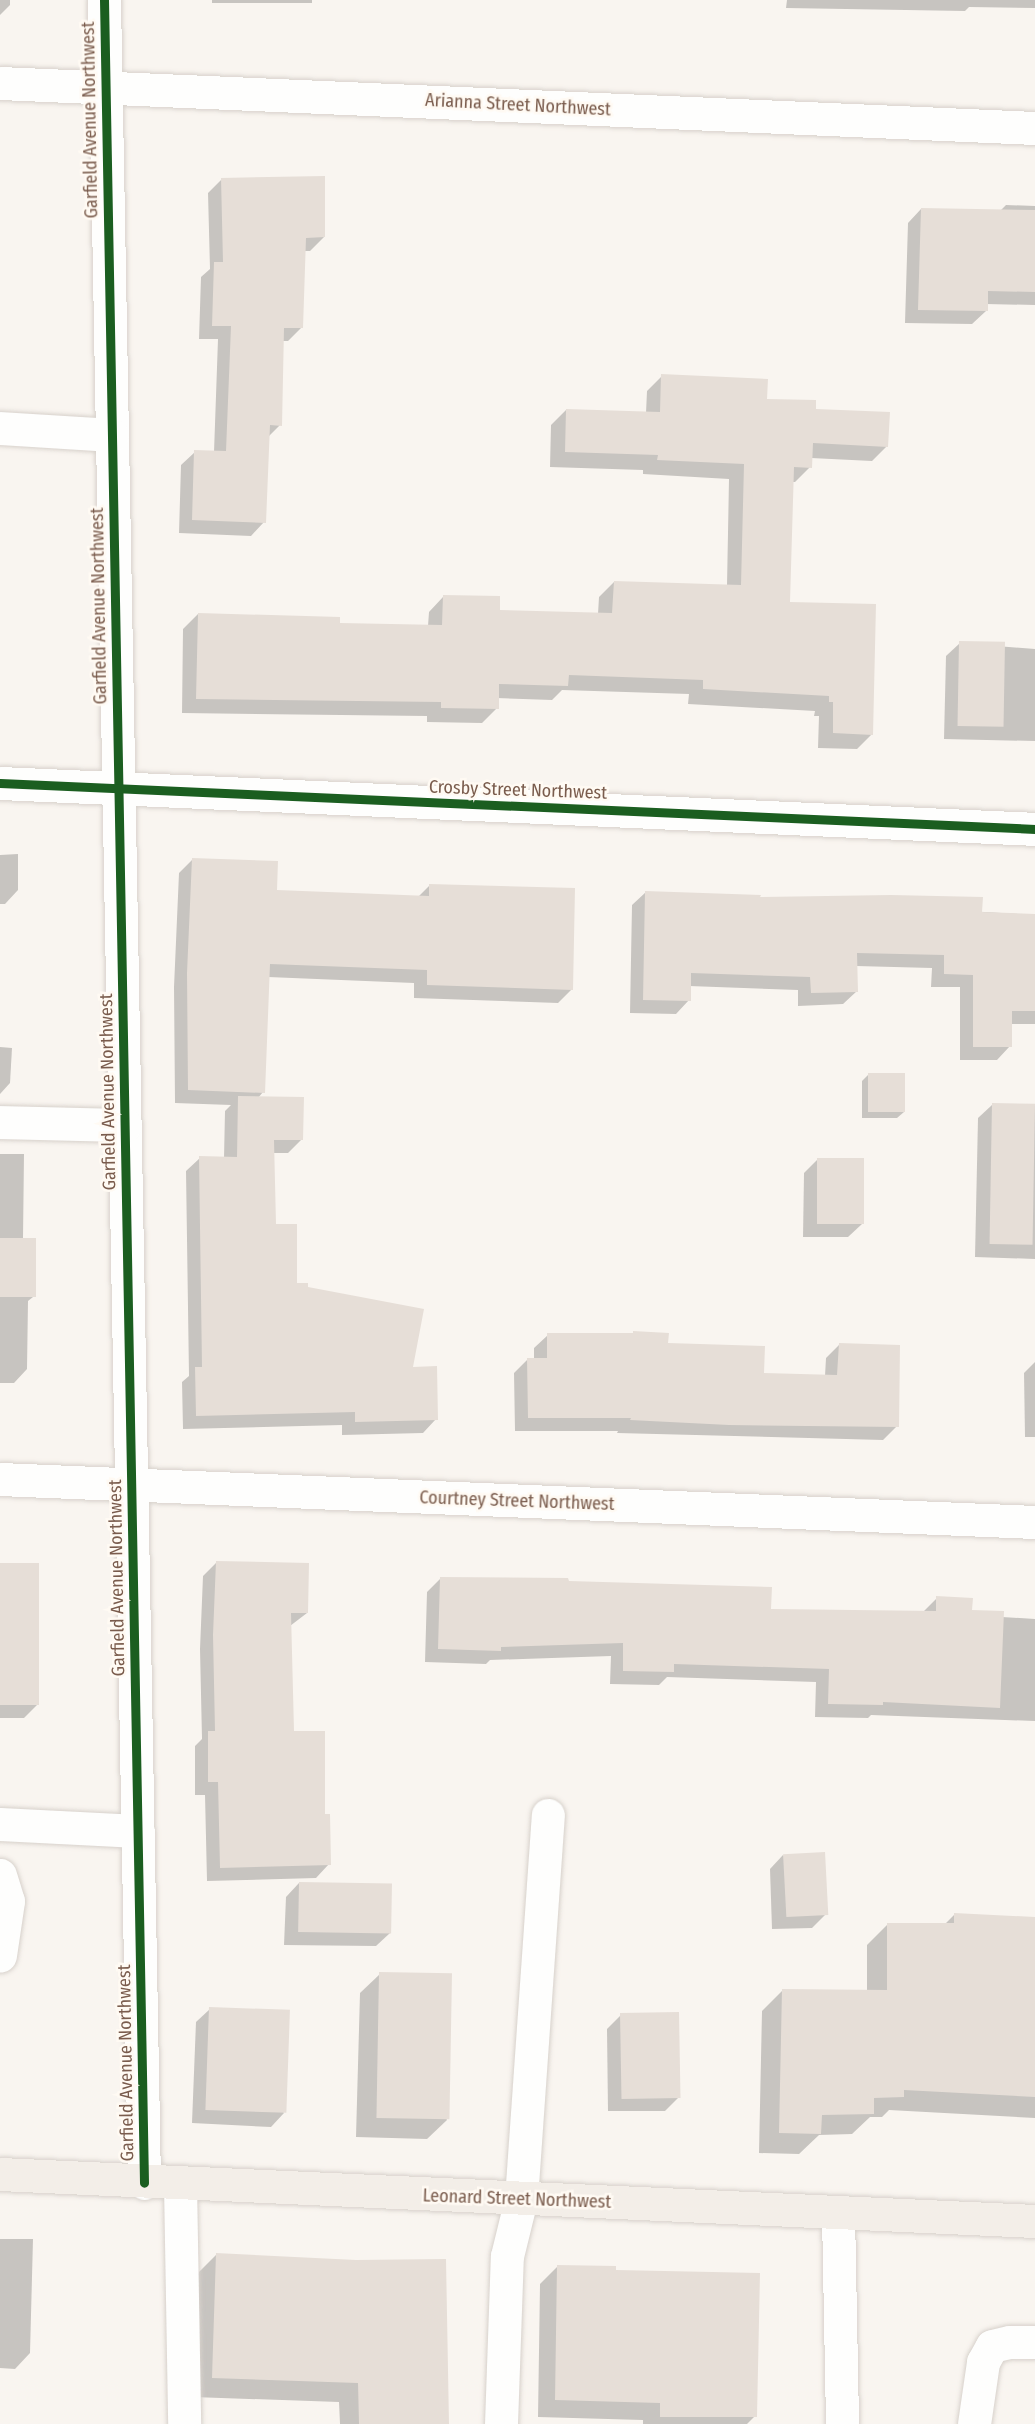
<!DOCTYPE html>
<style>
body{margin:0}
#map{position:relative;width:1035px;height:2424px;overflow:hidden;background:#f9f5f0;font-family:"Fira Sans Condensed",sans-serif}
div>[style]{position:absolute}
[style*='--x']{left:calc(var(--x)*1px);top:calc(var(--y)*1px);width:calc(var(--w)*1px);rotate:calc(var(--a)*1deg)}
.shadow>*{inset:0;background:#0003;transform-origin:0 0}
.building>*{inset:0;background:#e6ded7;transform-origin:0 0}
.roads{filter:drop-shadow(0 0 2px #d7d1cb) drop-shadow(0 0 2px #d7d1cb)}
.minor>*{height:33px;margin:-16.5px;padding:0 16.5px;transform-origin:16.5px;border-radius:16.5px;background:#fefefd}
.major>*{height:33px;margin:-16.5px;padding:0 16.5px;transform-origin:16.5px;border-radius:16.5px;background:#f3eee8}
.cycleway>*{height:9px;margin:-4.5px;padding:0 4.5px;transform-origin:4.5px;border-radius:4.5px;background:#1b5e20}
span{translate:-50% -50%;white-space:nowrap;text-align:center;line-height:1.15;-webkit-text-stroke:5px #fffaf3;paint-order:stroke}
.street-label{font-size:18px;color:#7a5c4d}
</style>
<div id="map">
<div class="shadow">
<div style="clip-path:polygon(0 0,10px 0,10px 5px,0 15px)"></div>
<div style="left:212px;top:0;width:100px;height:3px"></div>
<div style="clip-path:polygon(787px 0,1035px 0,1035px 8px,969px 7px,965px 11px,786px 8px)"></div>
<div style="clip-path:polygon(222px 179px,324px 237px,310px 251px,304px 251px,302px 327px,288px 341px,283px 341px,280px 425px,268px 437px,264px 522px,251px 536px,179px 533px,181px 465px,195px 452px,214px 452px,218px 339px,199px 339px,201px 277px,210px 269px,208px 193px)"></div>
<div style="clip-path:polygon(1006px 205px,1035px 206px,1035px 305px,986px 304px,986px 311px,972px 324px,905px 323px,908px 223px,921px 209px,1000px 211px)"></div>
<div style="clip-path:polygon(662px 376px,815px 410px,887px 446px,872px 461px,811px 458px,810px 467px,795px 482px,792px 482px,789px 604px,872px 734px,857px 749px,818px 748px,819px 716px,814px 716px,815px 711px,688px 704px,689px 694px,562px 690px,552px 700px,497px 698px,497px 708px,482px 723px,427px 722px,427px 716px,182px 713px,183px 629px,198px 614px,339px 625px,428px 626px,429px 612px,443px 597px,499px 612px,598px 614px,599px 597px,614px 582px,727px 586px,729px 479px,643px 474px,643px 470px,550px 467px,551px 425px,566px 410px,646px 413px,647px 391px)"></div>
<div style="clip-path:polygon(960px 643px,1035px 649px,1035px 741px,944px 739px,946px 656px)"></div>
<div style="clip-path:polygon(18px 854px,18px 890px,5px 904px,0 904px,0 855px)"></div>
<div style="clip-path:polygon(192px 860px,276px 892px,418px 897px,430px 885px,572px 989px,558px 1003px,414px 998px,414px 983px,268px 977px,263px 1092px,258px 1098px,302px 1139px,288px 1153px,273px 1153px,274px 1225px,295px 1284px,307px 1288px,411px 1368px,436px 1419px,423px 1433px,342px 1435px,342px 1425px,183px 1429px,182px 1382px,189px 1376px,186px 1171px,200px 1158px,224px 1158px,225px 1111px,231px 1105px,175px 1103px,174px 987px,179px 873px)"></div>
<div style="clip-path:polygon(646px 892px,1035px 915px,1035px 1024px,1011px 1024px,1010px 1046px,997px 1060px,960px 1060px,960px 987px,931px 987px,932px 968px,856px 966px,857px 991px,843px 1004px,798px 1006px,798px 990px,689px 986px,689px 1000px,676px 1014px,630px 1013px,632px 905px)"></div>
<div style="clip-path:polygon(0 1047px,12px 1048px,10px 1083px,0 1094px)"></div>
<div style="clip-path:polygon(868px 1075px,904px 1112px,897px 1118px,862px 1118px,862px 1081px)"></div>
<div style="clip-path:polygon(992px 1105px,1035px 1106px,1035px 1259px,975px 1257px,978px 1118px)"></div>
<div style="clip-path:polygon(0 1154px,24px 1154px,23px 1239px,33px 1297px,28px 1301px,27px 1369px,14px 1383px,0 1383px)"></div>
<div style="clip-path:polygon(818px 1159px,862px 1224px,848px 1237px,803px 1237px,804px 1173px)"></div>
<div style="clip-path:polygon(548px 1335px,667px 1345px,762px 1375px,825px 1376px,826px 1358px,839px 1345px,897px 1426px,883px 1440px,617px 1433px,618px 1431px,515px 1431px,514px 1373px,528px 1359px,534px 1359px,534px 1348px)"></div>
<div style="clip-path:polygon(1035px 1362px,1035px 1437px,1025px 1437px,1024px 1373px)"></div>
<div style="clip-path:polygon(216px 1563px,307px 1613px,290px 1626px,293px 1732px,324px 1815px,329px 1864px,316px 1878px,207px 1881px,205px 1795px,195px 1795px,195px 1746px,202px 1739px,200px 1649px,203px 1576px)"></div>
<div style="clip-path:polygon(0 1565px,38px 1704px,24px 1718px,0 1718px)"></div>
<div style="clip-path:polygon(441px 1578px,567px 1582px,770px 1610px,923px 1612px,937px 1598px,971px 1612px,1002px 1617px,1035px 1619px,1035px 1721px,871px 1715px,868px 1718px,815px 1717px,816px 1682px,667px 1677px,659px 1685px,610px 1684px,611px 1656px,490px 1660px,486px 1664px,425px 1662px,427px 1592px)"></div>
<div style="clip-path:polygon(783px 1855px,826px 1914px,812px 1928px,772px 1929px,770px 1869px)"></div>
<div style="clip-path:polygon(299px 1883px,390px 1933px,376px 1946px,284px 1945px,286px 1897px)"></div>
<div style="clip-path:polygon(955px 1914px,1035px 1918px,1035px 2118px,889px 2110px,882px 2117px,870px 2117px,852px 2134px,819px 2135px,799px 2154px,759px 2153px,762px 2011px,783px 1990px,867px 1992px,867px 1945px,888px 1924px,945px 1924px)"></div>
<div style="clip-path:polygon(380px 1974px,447px 2120px,427px 2139px,356px 2137px,360px 1993px)"></div>
<div style="clip-path:polygon(210px 2009px,284px 2113px,271px 2127px,192px 2123px,196px 2022px)"></div>
<div style="clip-path:polygon(621px 2015px,679px 2097px,665px 2111px,608px 2111px,607px 2029px)"></div>
<div style="clip-path:polygon(0 2239px,33px 2239px,30px 2353px,15px 2369px,0 2368px)"></div>
<div style="clip-path:polygon(216px 2255px,447px 2424px,340px 2424px,339px 2402px,193px 2397px,197px 2274px)"></div>
<div style="clip-path:polygon(558px 2266px,614px 2271px,755px 2416px,747px 2424px,643px 2424px,643px 2420px,538px 2417px,540px 2284px)"></div>
</div>
<div class="building">
<div style="clip-path:polygon(325px 176px,325px 237px,306px 238px,303px 328px,284px 328px,282px 426px,270px 425px,266px 523px,192px 520px,194px 450px,226px 451px,231px 326px,212px 326px,214px 262px,223px 262px,221px 178px)"></div>
<div style="clip-path:polygon(921px 208px,1035px 210px,1035px 292px,988px 291px,988px 311px,918px 310px)"></div>
<div style="clip-path:polygon(661px 374px,768px 379px,767px 399px,816px 400px,816px 409px,890px 412px,888px 447px,813px 443px,812px 468px,794px 467px,790px 602px,876px 604px,873px 735px,833px 733px,833px 702px,829px 702px,829px 696px,703px 689px,703px 680px,569px 675px,568px 686px,499px 684px,499px 709px,441px 708px,441px 702px,196px 699px,198px 613px,340px 617px,340px 623px,442px 625px,443px 595px,500px 596px,500px 610px,612px 613px,614px 581px,741px 585px,744px 464px,657px 460px,658px 455px,565px 452px,566px 409px,660px 412px)"></div>
<div style="left:959px;top:641px;width:46px;height:85px;rotate:1deg"></div>
<div style="clip-path:polygon(192px 858px,278px 861px,277px 890px,429px 896px,429px 884px,575px 888px,573px 990px,427px 985px,427px 970px,270px 964px,265px 1093px,188px 1090px,187px 973px)"></div>
<div style="clip-path:polygon(645px 891px,761px 895px,760px 897px,891px 895px,983px 897px,982px 912px,1035px 914px,1035px 1011px,1012px 1011px,1012px 1047px,973px 1047px,973px 975px,944px 974px,944px 955px,857px 953px,858px 992px,811px 993px,810px 977px,691px 973px,691px 1001px,643px 1000px)"></div>
<div style="left:868px;top:1073px;width:37px;height:39px"></div>
<div style="clip-path:polygon(238px 1096px,304px 1097px,303px 1140px,274px 1140px,276px 1224px,297px 1224px,297px 1283px,308px 1283px,308px 1287px,424px 1309px,413px 1367px,437px 1366px,438px 1420px,355px 1422px,355px 1412px,196px 1416px,195px 1367px,202px 1367px,199px 1156px,237px 1157px)"></div>
<div style="left:992px;top:1103px;width:43px;height:141px;rotate:1deg"></div>
<div style="left:817px;top:1158px;width:47px;height:66px"></div>
<div style="left:0;top:1238px;width:36px;height:59px"></div>
<div style="clip-path:polygon(633px 1331px,669px 1333px,668px 1343px,765px 1346px,764px 1373px,837px 1375px,839px 1343px,900px 1345px,899px 1427px,729px 1425px,630px 1420px,631px 1418px,528px 1418px,527px 1358px,547px 1358px,547px 1333px,633px 1333px)"></div>
<div style="clip-path:polygon(216px 1561px,309px 1563px,308px 1613px,291px 1613px,294px 1731px,325px 1731px,325px 1814px,330px 1814px,331px 1865px,220px 1868px,218px 1782px,208px 1782px,208px 1731px,215px 1731px,213px 1635px)"></div>
<div style="left:0;top:1563px;width:39px;height:142px"></div>
<div style="clip-path:polygon(440px 1577px,568px 1578px,569px 1581px,772px 1587px,771px 1609px,936px 1611px,936px 1596px,973px 1598px,972px 1610px,1004px 1611px,1000px 1708px,883px 1702px,883px 1705px,828px 1704px,829px 1669px,674px 1664px,674px 1672px,623px 1671px,623px 1643px,501px 1647px,501px 1651px,438px 1649px)"></div>
<div style="left:825px;top:1852px;width:63px;height:42px;rotate:87deg"></div>
<div style="left:299px;top:1882px;width:93px;height:50px;rotate:1deg"></div>
<div style="clip-path:polygon(954px 1913px,1035px 1917px,1035px 2097px,904px 2090px,904px 2097px,874px 2098px,874px 2114px,822px 2115px,821px 2134px,779px 2133px,782px 1989px,887px 1990px,887px 1923px,954px 1923px)"></div>
<div style="left:379px;top:1972px;width:73px;height:146px;rotate:1deg"></div>
<div style="left:209px;top:2007px;width:81px;height:103px;rotate:2deg"></div>
<div style="left:679px;top:2012px;width:86px;height:59px;rotate:89deg"></div>
<div style="clip-path:polygon(216px 2253px,356px 2260px,446px 2259px,449px 2424px,359px 2424px,358px 2383px,212px 2378px)"></div>
<div style="clip-path:polygon(557px 2265px,616px 2266px,616px 2270px,760px 2273px,757px 2417px,660px 2417px,660px 2403px,555px 2400px)"></div>
</div>
<div class="roads">
<div class="minor">
<div style="--x:104;--y:0;--w:2183;--a:88.95"></div>
<div style="--x:0;--y:83;--w:1036;--a:2.49"></div>
<div style="--x:0;--y:428;--w:112;--a:3.6"></div>
<div style="--x:0;--y:783;--w:1036;--a:2.54"></div>
<div style="--x:0;--y:1122;--w:125;--a:1.4"></div>
<div style="--x:0;--y:1479;--w:1036;--a:2.38"></div>
<div style="--x:0;--y:1824;--w:138;--a:2.9"></div>
<div style="--x:0;--y:1875;--w:27;--a:73"></div>
<div style="--x:8;--y:1901;--w:55;--a:98.4"></div>
<div style="--x:180;--y:2184;--w:240;--a:89"></div>
<div style="--x:838;--y:2213;--w:211;--a:88.9"></div>
<div style="--x:501;--y:2424;--w:168;--a:-88"></div>
<div style="--x:507;--y:2256;--w:59;--a:-76.2"></div>
<div style="--x:521;--y:2199;--w:385;--a:-86"></div>
<div style="--x:974;--y:2424;--w:63;--a:-81.7"></div>
<div style="--x:983;--y:2362;--w:18;--a:-61"></div>
<div style="--x:992;--y:2346;--w:18;--a:-13"></div>
<div style="--x:1010;--y:2342;--w:25;--a:0"></div>
</div>
<div class="major">
<div style="--x:0;--y:2174;--w:1036;--a:2.6"></div>
</div>
</div>
<div class="cycleway">
<div style="--x:104;--y:0;--w:2183;--a:88.95"></div>
<div style="--x:0;--y:783;--w:1036;--a:2.54"></div>
</div>
<div class="street-label">
<span style="left:518px;top:105px;rotate:3deg">Arianna Street Northwest</span>
<span style="left:90px;top:120px;rotate:-91deg">Garfield Avenue Northwest</span>
<span style="left:99px;top:606px;rotate:-91deg">Garfield Avenue Northwest</span>
<span style="left:518px;top:790px;rotate:2deg">Crosby Street Northwest</span>
<span style="left:108px;top:1092px;rotate:-91deg">Garfield Avenue Northwest</span>
<span style="left:517px;top:1501px;rotate:2deg">Courtney Street Northwest</span>
<span style="left:117px;top:1578px;rotate:-91deg">Garfield Avenue Northwest</span>
<span style="left:126px;top:2063px;rotate:-91deg">Garfield Avenue Northwest</span>
<span style="left:517px;top:2199px;rotate:2deg">Leonard Street Northwest</span>
</div>
</div>
